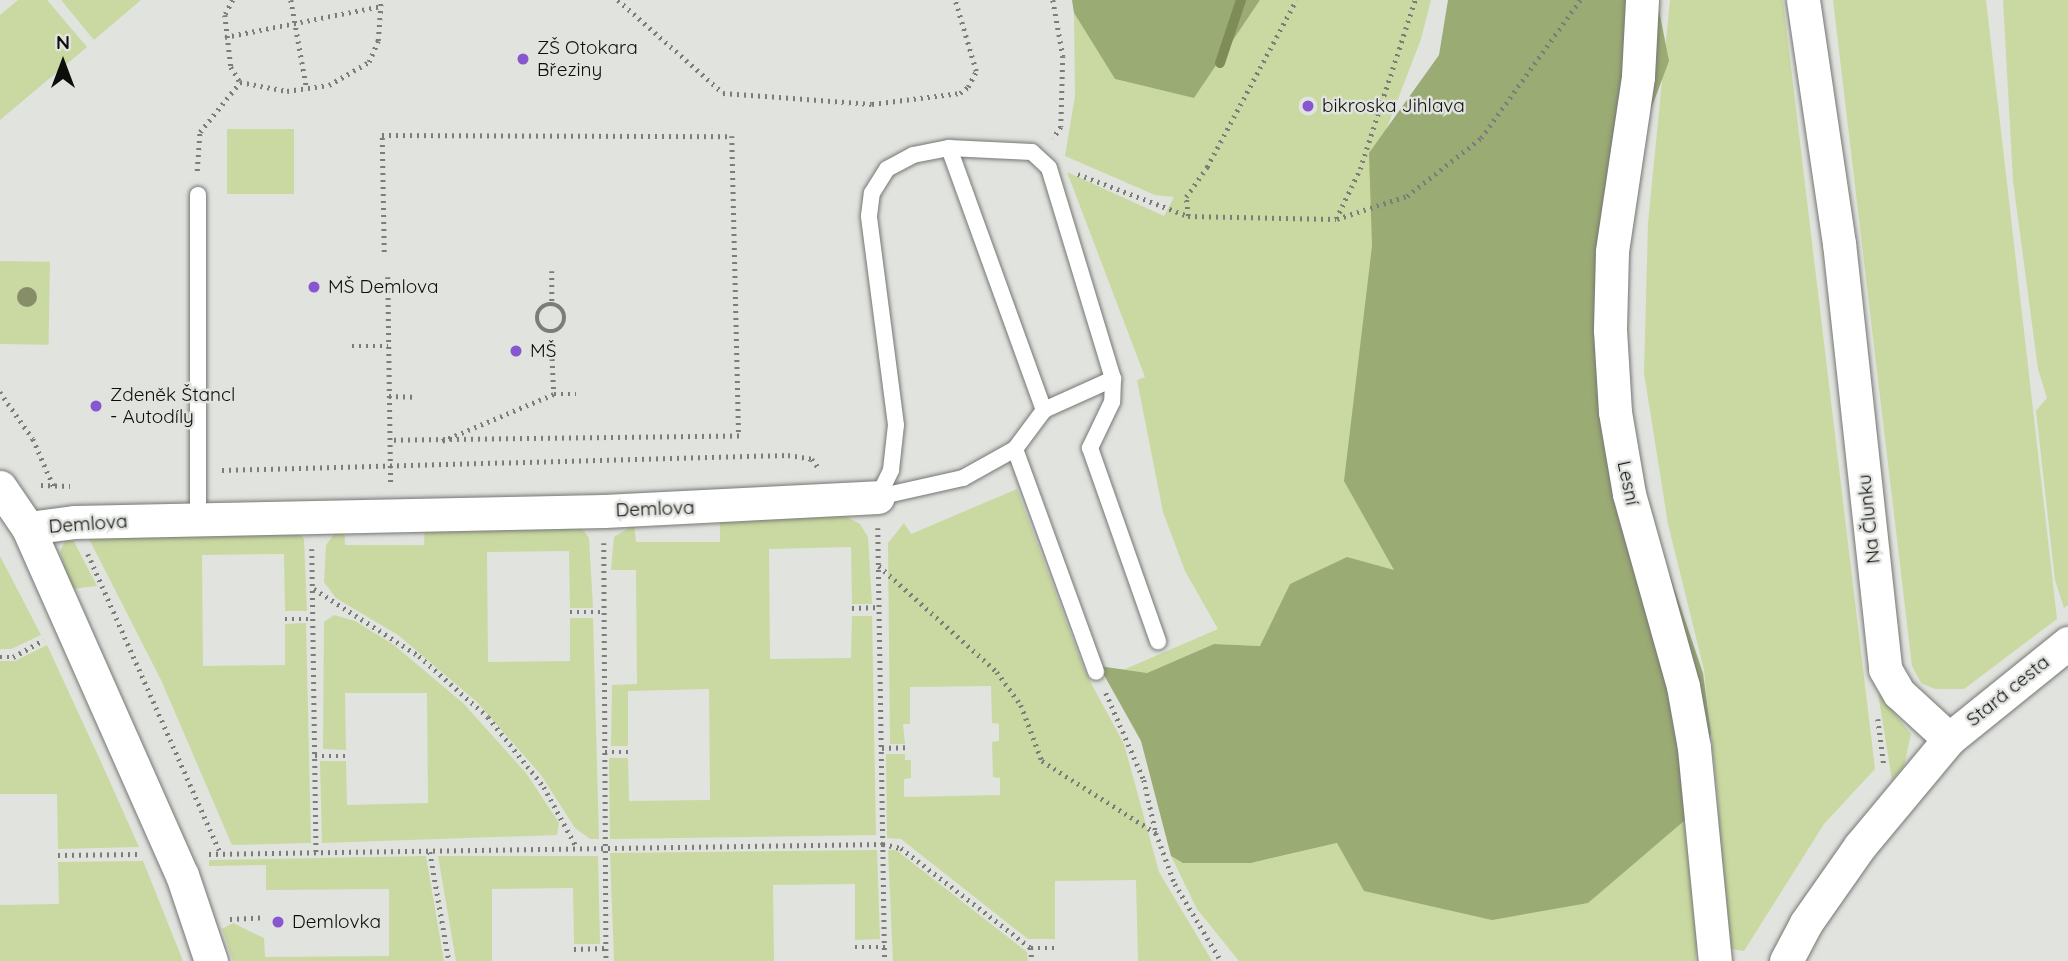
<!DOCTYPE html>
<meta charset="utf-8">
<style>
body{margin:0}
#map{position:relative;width:2068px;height:961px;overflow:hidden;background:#e1e3df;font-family:Quicksand,sans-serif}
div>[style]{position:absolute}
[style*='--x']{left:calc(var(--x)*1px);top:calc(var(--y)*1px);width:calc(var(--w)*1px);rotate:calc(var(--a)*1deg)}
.green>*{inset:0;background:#c9d9a1;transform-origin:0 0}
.forest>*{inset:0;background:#9bab74}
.stream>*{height:10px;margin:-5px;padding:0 5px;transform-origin:5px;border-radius:5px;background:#7e8d57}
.path>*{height:4.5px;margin-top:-2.25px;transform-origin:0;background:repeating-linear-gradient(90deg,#7c7d7a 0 2px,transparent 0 7px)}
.path>.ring{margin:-2.25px;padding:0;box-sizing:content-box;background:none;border:4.5px solid #7c7d7a;border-radius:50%}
.roads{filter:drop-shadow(0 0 2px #767774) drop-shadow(0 0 2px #767774)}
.service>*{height:16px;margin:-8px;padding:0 8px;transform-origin:8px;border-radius:8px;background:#fff}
.minor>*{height:33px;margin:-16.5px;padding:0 16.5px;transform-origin:16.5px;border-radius:16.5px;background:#fff}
.trees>*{width:20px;height:20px;margin:-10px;border-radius:50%;background:#868e68}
.dots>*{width:19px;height:19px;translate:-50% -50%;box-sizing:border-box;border:4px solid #e1e3df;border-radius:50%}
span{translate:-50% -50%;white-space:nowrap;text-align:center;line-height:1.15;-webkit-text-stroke:5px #e1e3df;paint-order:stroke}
.poi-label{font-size:19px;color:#0d0e0c}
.left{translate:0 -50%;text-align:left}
.street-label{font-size:19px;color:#0d0e0c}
.north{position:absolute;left:28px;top:28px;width:70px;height:70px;-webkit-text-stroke:5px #e1e3df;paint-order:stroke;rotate:0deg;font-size:19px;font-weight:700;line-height:28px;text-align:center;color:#0d0e0c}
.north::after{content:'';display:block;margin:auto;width:24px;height:32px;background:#0d0e0c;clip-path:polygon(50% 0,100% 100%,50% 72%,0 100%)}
</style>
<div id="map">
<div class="green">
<div style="clip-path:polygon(18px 0,47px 0,87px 47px,0 120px,0 15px)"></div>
<div style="clip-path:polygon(61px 0,141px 0,94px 40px)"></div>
<div style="clip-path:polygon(1260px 0,1431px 0,1421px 39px,1370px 172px,1395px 571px,1290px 584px,1261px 646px,1214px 644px,1147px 673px,1123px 670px,1218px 629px,1185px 571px,1163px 512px,1137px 380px,1145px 377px,1067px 172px,1164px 216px,1174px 197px,1155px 195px,1065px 156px,1075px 96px,1074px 13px,1115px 79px,1194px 98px)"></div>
<div style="clip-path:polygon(1670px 0,1783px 0,1875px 769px,1824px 824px,1744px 951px,1726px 948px,1718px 800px,1704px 670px,1668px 524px,1644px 373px,1648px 223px)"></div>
<div style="clip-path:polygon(1833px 0,1986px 0,2057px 619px,1964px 689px,1935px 689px,1921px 683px,1912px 666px)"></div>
<div style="clip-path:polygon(2003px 0,2068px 0,2068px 605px,2064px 608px,2055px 580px,2036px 411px,2047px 398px,2038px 369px,2013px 181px)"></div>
<div style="left:294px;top:129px;width:65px;height:67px;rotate:90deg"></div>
<div style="left:0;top:261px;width:50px;height:83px;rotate:1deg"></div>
<div style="clip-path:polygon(1017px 489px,1085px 672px,1124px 744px,1159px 872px,1212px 961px,1138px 961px,1136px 880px,1055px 881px,1055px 939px,1028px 939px,901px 839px,887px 838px,886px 754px,905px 754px,905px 760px,911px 760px,911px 778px,904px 779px,904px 797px,1000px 795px,1000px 778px,993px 777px,992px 742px,999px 741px,999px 724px,992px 723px,991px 686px,910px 687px,910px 724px,903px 724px,905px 744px,890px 744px,888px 543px,904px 523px,911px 534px)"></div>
<div style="clip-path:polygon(845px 516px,860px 524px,868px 537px,872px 604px,852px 604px,851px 547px,769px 549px,770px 659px,851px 658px,852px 616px,872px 616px,876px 835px,610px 839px,609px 758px,628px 758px,629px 801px,710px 800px,709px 689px,628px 691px,628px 746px,611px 746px,612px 685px,637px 684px,636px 570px,611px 570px,614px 537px,634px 525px,636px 542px,720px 542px,720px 517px)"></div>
<div style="clip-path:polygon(425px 520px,580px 526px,589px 538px,593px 608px,570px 608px,569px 551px,487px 552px,488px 662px,570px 661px,570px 618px,593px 618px,599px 839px,590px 839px,575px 828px,541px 775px,477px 702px,398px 635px,336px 598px,324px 582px,326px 545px,344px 521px,345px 545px,424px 545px)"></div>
<div style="clip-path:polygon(82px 525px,296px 530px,304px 539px,307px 611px,285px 611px,284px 554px,202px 555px,203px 666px,285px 665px,285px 624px,306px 623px,311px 843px,232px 845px,161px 680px)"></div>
<div style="clip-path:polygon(69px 532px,97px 586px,71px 589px,60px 552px)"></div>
<div style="clip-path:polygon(0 556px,41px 635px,11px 649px,0 649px)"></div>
<div style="clip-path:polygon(334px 615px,355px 621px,394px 645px,464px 704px,526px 773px,559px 823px,557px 835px,322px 843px,320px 761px,346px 761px,347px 805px,428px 803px,427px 693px,345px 693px,346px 750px,323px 749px,324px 622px)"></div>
<div style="clip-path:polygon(47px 645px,101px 762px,139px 847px,58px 849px,57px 794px,0 794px,0 661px,15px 661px)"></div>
<div style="clip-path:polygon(1878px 693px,1911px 734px,1904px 766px,1892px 780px)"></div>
<div style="clip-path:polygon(1698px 809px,1704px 902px,1695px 961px,1239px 961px,1197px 909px,1171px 856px,1184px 863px,1251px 863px,1338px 843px,1364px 891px)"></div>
<div style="clip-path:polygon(877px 850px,880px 939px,855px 940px,855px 884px,773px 885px,774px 961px,614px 961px,610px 853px)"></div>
<div style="clip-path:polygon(888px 850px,896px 850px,1027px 952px,1028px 961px,893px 961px)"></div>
<div style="clip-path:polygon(426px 856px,444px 961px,233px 961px,222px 929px,233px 923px,264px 938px,265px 957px,389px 956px,389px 889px,266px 890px,266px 865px,209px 866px,209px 860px)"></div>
<div style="clip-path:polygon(438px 856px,598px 856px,600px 944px,574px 944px,573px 888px,492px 889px,492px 961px,456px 961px)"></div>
<div style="clip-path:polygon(143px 861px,183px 961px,0 961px,0 905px,59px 904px,58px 862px)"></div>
</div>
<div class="forest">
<div style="clip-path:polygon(1072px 0,1260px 0,1194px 98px,1115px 79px,1074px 13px)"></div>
<div style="clip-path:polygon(1448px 0,1657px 0,1669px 61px,1626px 176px,1601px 289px,1648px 511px,1703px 673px,1711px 733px,1698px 809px,1588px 903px,1492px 920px,1364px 891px,1337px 843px,1251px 863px,1183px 863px,1171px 856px,1141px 741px,1099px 666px,1147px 673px,1214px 644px,1260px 646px,1290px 584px,1347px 557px,1394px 570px,1344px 481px,1372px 246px,1369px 153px,1439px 55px)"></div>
</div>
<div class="stream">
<div style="--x:1220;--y:63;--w:66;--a:-71.6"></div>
</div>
<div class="path">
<div style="--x:233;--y:0;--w:17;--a:118"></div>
<div style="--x:225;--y:15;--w:52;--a:83.4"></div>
<div style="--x:231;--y:67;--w:17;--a:59"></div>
<div style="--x:240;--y:82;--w:48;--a:10.8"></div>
<div style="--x:287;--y:91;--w:42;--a:-8.1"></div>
<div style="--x:329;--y:85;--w:46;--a:-29.9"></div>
<div style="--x:369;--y:62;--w:23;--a:-67"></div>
<div style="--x:378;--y:41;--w:41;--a:-85.8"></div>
<div style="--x:291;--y:0;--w:91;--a:79.9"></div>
<div style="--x:618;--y:0;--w:140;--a:41.5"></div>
<div style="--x:723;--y:93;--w:149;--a:4.2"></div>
<div style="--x:872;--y:104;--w:89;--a:-7.1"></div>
<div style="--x:960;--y:93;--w:10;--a:-37"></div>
<div style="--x:968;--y:87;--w:18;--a:-63"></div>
<div style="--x:976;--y:71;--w:74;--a:-106.5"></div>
<div style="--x:1053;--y:0;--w:57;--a:79.9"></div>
<div style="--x:1063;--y:56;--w:71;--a:91.6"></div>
<div style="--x:1061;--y:127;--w:14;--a:124"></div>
<div style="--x:225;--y:37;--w:159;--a:-11.2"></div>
<div style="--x:197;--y:171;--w:39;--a:-86"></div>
<div style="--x:200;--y:132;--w:64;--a:-51.3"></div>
<div style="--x:1078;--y:174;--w:118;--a:20.9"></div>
<div style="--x:1188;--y:216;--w:148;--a:1.2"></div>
<div style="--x:1336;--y:219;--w:55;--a:-64.4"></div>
<div style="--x:1360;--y:169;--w:178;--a:-72"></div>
<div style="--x:1188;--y:216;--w:19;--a:-96"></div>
<div style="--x:1186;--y:197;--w:37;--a:-55"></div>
<div style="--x:1207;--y:167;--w:189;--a:-61.9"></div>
<div style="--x:1337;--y:219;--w:74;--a:-18.2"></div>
<div style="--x:1407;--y:196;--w:94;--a:-38.1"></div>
<div style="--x:1481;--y:138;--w:170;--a:-54.3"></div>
<div style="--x:384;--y:252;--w:117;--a:-91"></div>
<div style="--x:382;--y:135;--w:350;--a:0.2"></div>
<div style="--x:732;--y:136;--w:300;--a:88.7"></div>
<div style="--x:739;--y:436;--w:349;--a:179.3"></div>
<div style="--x:552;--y:271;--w:33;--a:90"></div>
<div style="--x:388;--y:277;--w:208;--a:89.2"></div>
<div class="ring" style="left:537px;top:304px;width:23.5px;height:23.5px"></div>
<div style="--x:551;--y:331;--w:63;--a:87.3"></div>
<div style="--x:352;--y:346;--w:36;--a:0"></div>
<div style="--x:0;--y:392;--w:57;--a:54.9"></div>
<div style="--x:33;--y:439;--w:52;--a:66.4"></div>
<div style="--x:389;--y:396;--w:24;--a:2"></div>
<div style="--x:442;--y:441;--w:121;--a:-22.8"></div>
<div style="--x:554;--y:394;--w:22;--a:0"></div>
<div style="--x:222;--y:470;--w:566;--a:-1.52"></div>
<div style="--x:788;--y:455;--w:24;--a:9"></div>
<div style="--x:812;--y:459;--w:10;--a:53"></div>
<div style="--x:41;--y:485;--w:29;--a:2"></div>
<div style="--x:878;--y:528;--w:433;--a:89.1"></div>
<div style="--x:604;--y:543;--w:418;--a:89.7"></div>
<div style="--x:312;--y:549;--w:304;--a:89.2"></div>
<div style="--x:88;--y:554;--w:328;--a:66.1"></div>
<div style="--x:879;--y:566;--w:159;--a:41.9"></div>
<div style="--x:997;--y:672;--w:41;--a:54"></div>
<div style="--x:1021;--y:705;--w:60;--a:69.4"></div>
<div style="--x:1042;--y:761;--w:135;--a:32.3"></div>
<div style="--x:314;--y:589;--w:125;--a:32.5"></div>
<div style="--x:419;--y:656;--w:92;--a:41.5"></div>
<div style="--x:488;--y:717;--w:90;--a:51.3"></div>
<div style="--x:544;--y:787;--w:67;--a:61.5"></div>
<div style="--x:852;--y:608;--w:28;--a:-2"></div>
<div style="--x:570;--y:612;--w:34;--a:0"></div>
<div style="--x:285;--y:619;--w:27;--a:0"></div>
<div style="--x:0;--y:657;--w:13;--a:0"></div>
<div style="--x:13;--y:657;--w:35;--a:-29"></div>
<div style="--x:1106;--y:693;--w:95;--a:66.4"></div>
<div style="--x:1144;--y:780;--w:54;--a:77.2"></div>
<div style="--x:1156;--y:833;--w:54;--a:69.6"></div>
<div style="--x:1175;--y:884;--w:90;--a:59.1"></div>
<div style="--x:1878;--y:719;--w:46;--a:82.6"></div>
<div style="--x:882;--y:748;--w:23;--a:-2"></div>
<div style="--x:605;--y:752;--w:23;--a:0"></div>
<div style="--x:315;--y:756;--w:31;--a:0"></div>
<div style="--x:430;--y:852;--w:111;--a:80.1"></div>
<div style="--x:209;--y:854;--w:674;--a:-0.85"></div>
<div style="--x:883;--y:844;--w:18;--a:13"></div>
<div style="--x:901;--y:848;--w:164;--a:37.6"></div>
<div style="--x:1031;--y:948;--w:25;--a:0"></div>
<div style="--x:58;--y:855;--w:80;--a:-0.7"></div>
<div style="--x:230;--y:919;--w:34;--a:-3"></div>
<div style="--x:855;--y:947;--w:30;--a:0"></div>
<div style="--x:1031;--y:948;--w:13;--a:86"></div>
<div style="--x:574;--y:949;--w:32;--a:-2"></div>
</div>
<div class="roads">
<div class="service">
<div style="--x:949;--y:148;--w:279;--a:70.1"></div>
<div style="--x:198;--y:195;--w:324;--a:90"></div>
<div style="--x:1015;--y:449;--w:237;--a:70"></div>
<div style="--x:878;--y:497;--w:30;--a:-64"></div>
<div style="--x:891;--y:470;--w:45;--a:-83.7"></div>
<div style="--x:896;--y:425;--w:211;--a:-97.4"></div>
<div style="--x:869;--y:216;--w:23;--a:-83"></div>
<div style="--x:872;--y:193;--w:28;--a:-58"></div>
<div style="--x:887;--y:169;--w:30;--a:-28"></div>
<div style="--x:913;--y:155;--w:37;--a:-11"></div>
<div style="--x:949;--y:148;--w:83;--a:2.8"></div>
<div style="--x:1032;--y:152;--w:23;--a:43"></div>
<div style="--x:1049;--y:168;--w:220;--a:73.1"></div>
<div style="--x:1113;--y:379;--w:23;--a:92"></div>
<div style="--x:1112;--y:402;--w:51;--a:115.6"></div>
<div style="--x:1090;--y:448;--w:205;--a:70.6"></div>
<div style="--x:878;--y:497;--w:87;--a:-12.6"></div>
<div style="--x:963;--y:478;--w:60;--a:-29.1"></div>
<div style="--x:1015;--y:449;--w:49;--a:-53.4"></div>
<div style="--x:1044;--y:410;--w:76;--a:-24.2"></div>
</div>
<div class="minor">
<div style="--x:1642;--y:0;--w:77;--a:93"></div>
<div style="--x:1638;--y:77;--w:177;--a:98.5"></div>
<div style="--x:1612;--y:252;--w:78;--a:91.5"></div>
<div style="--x:1610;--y:330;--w:82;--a:86.5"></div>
<div style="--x:1615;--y:412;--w:83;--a:80.3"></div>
<div style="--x:1629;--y:494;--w:199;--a:74.3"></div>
<div style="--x:1683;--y:686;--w:63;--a:79.9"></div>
<div style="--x:1694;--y:748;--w:214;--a:84.4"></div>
<div style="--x:1803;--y:0;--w:246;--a:81.6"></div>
<div style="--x:1839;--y:243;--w:428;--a:83.8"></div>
<div style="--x:1885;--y:669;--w:28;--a:60"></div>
<div style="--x:1899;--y:693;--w:68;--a:42.6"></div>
<div style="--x:0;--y:487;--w:50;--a:55.7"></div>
<div style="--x:28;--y:528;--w:380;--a:66.1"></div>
<div style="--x:182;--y:875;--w:91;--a:71.4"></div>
<div style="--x:28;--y:528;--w:46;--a:-7.4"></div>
<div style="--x:74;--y:522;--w:530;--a:-1.19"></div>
<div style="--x:604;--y:511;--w:274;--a:-2.9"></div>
<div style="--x:1786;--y:961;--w:43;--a:-62.2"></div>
<div style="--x:1806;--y:923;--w:94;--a:-55"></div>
<div style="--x:1860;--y:846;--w:139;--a:-50.2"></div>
<div style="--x:1949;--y:739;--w:153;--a:-38.9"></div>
</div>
</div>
<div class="trees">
<div style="left:27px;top:297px"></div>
</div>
<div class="dots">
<div style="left:523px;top:59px;background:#8856cf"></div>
<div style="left:1308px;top:106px;background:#8856cf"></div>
<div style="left:314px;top:287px;background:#8856cf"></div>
<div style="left:516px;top:351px;background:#8856cf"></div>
<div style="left:96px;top:406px;background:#8856cf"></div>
<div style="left:278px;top:922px;background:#8856cf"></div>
</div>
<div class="poi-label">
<span class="left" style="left:537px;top:59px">ZŠ Otokara<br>Březiny</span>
<span class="left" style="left:1322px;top:106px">bikroska Jihlava</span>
<span class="left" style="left:328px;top:287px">MŠ Demlova</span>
<span class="left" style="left:530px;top:351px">MŠ</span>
<span class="left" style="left:110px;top:406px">Zdeněk Štancl<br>- Autodíly</span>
<span class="left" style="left:292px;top:922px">Demlovka</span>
</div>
<div class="street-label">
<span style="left:1628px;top:483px;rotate:78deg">Lesní</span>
<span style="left:655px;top:509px;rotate:-2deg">Demlova</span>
<span style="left:1869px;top:519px;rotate:-96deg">Na Člunku</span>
<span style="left:88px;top:524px;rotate:-4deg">Demlova</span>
<span style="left:2008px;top:691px;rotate:-39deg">Stará cesta</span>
</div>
<div class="north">N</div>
</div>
